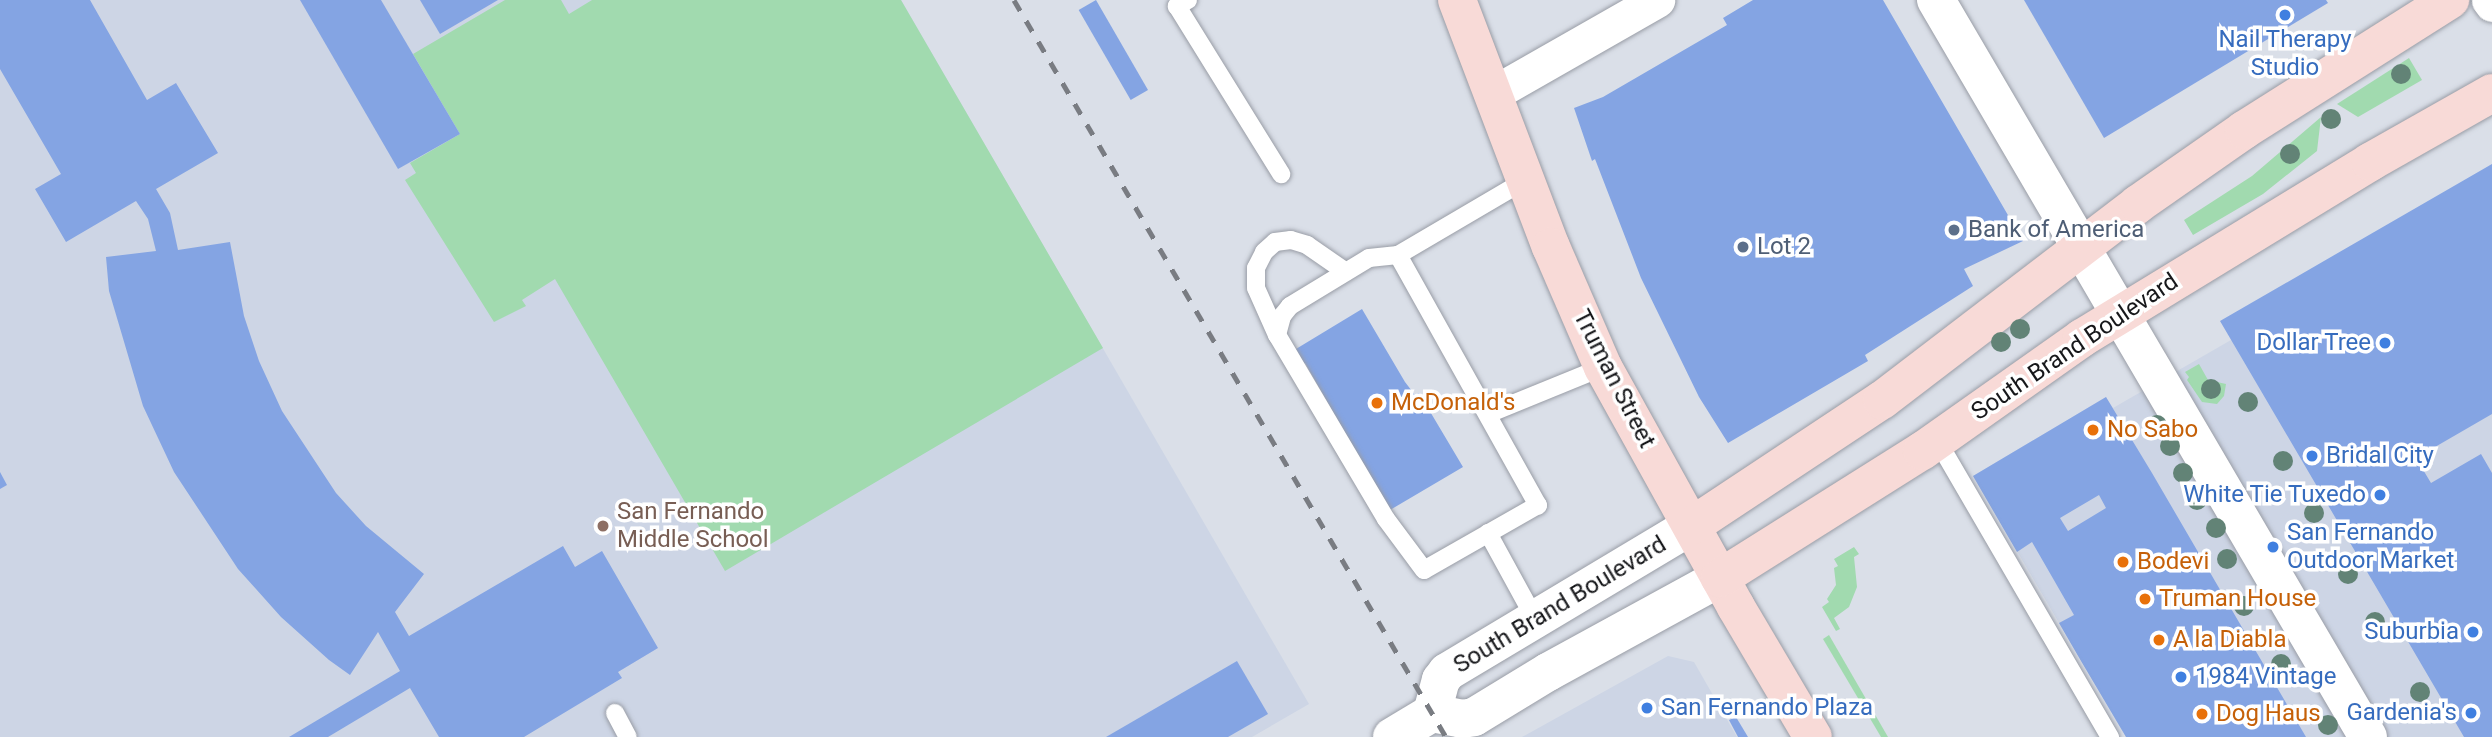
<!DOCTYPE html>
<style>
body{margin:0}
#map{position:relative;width:2492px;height:737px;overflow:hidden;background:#dadfe8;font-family:Roboto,sans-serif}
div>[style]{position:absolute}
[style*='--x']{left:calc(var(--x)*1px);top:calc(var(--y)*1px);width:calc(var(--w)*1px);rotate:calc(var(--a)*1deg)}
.built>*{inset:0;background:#cdd5e5}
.green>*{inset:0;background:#a1daaf}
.building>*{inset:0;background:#84a4e3;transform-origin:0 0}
.roads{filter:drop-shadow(0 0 2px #999da6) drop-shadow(0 0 2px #999da6)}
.lane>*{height:18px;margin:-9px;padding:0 9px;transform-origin:9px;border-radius:9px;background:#fff}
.street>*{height:35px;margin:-17.5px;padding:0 17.5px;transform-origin:17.5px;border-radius:17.5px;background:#fff}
.secondary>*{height:38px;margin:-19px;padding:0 19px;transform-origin:19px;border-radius:19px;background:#fff}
.primary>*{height:38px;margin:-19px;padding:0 19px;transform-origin:19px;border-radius:19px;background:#f8dad7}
.rail>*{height:5px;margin-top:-2.5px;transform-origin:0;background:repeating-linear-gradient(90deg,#797c82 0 12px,transparent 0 24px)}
.trees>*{width:20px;height:20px;margin:-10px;border-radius:50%;background:#628376}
.dots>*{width:19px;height:19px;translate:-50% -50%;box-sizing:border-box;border:4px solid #fff;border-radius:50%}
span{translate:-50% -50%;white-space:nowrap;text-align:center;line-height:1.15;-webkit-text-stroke:7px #fff;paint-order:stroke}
.shop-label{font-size:24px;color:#366cbe}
.right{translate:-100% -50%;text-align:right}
.left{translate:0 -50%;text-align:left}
.service-label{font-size:24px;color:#4e5e75}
.street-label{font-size:24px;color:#16171a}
.food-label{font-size:24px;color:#c56008}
.education-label{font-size:24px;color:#785e54}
</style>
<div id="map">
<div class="built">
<div style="clip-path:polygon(0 0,901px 0,1309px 704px,1252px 737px,0 737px)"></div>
<div style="clip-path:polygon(2492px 164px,2492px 737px,2126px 737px,1973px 476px,2106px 397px,2113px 408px,2231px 340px)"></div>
<div style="clip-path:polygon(1668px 656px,1694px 662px,1737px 737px,1522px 737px)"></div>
</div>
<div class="green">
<div style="clip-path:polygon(505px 0,561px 0,569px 14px,592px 0,901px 0,1103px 348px,725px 571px,555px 279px,522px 300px,526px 306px,494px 322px,405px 180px,416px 173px,410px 163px,460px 134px,413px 54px)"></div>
<div style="clip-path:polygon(2409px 58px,2422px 80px,2358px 117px,2337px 104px)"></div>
<div style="clip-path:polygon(2321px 117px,2317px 151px,2263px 194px,2193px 235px,2184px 220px,2252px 176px)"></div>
<div style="clip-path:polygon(2199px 364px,2208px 380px,2226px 384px,2224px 396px,2217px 404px,2202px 402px,2187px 380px,2189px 377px,2185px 372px)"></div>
<div style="clip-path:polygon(1854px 547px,1859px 554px,1854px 557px,1857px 587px,1849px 607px,1834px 618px,1840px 629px,1836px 631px,1822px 607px,1829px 602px,1827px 599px,1836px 585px,1834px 568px,1838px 566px,1834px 559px)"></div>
<div style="clip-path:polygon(1829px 635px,1888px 737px,1881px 737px,1823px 639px)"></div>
</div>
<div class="building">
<div style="clip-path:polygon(0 0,90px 0,147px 100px,176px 83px,218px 153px,156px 189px,170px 213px,178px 250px,230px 242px,244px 316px,259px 361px,282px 411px,336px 493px,366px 526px,424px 574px,395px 612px,409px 636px,563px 546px,575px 567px,602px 551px,658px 648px,618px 672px,622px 678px,524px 737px,439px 737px,410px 688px,328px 737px,289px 737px,400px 671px,378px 632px,350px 675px,329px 660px,281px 617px,238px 569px,174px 472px,143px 406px,109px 291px,106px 257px,156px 251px,148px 219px,136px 201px,66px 242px,35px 189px,61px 174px,0 69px)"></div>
<div style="clip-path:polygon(300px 0,381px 0,460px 134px,398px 169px)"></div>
<div style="clip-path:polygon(420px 0,498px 0,440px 34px)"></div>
<div style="left:1096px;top:0;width:104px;height:20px;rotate:60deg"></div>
<div style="clip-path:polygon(1753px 0,1883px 0,2023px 241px,1964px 269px,1973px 286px,1865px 355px,1868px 361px,1728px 443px,1699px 397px,1641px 278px,1595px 159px,1592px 161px,1574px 108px,1603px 97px,1727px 25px,1723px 18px)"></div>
<div style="clip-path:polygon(2024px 0,2326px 0,2328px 3px,2104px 138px)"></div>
<div style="clip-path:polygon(2492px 164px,2492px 414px,2416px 458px,2431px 483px,2481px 454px,2492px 473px,2492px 737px,2464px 737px,2220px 321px)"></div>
<div style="clip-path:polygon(1362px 309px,1405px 382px,1415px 395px,1419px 393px,1463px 467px,1390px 510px,1327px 415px,1333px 412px,1305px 363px,1300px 367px,1291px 352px)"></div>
<div style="clip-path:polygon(evenodd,2106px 397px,2152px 473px,2306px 737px,2126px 737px,2081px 661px,2059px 623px,2074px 615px,2032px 542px,2017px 552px,1973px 476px,2106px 397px,2099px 495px,2106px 508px,2068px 531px,2060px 518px,2099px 495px)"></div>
<div style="clip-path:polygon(0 472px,7px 485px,0 489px)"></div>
<div style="clip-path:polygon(1237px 661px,1268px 714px,1228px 737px,1106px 737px)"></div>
<div style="clip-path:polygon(1736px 717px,1748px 737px,1738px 737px,1729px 720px)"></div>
</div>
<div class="roads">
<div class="lane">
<div style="--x:1188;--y:0;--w:13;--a:151"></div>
<div style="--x:1177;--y:6;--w:198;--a:58.2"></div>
<div style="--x:1398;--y:255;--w:287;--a:60.8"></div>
<div style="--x:1538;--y:505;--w:131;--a:150.3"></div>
<div style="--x:1424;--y:570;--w:64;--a:-126.7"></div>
<div style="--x:1386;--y:519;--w:214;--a:-120.6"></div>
<div style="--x:1277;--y:335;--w:20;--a:-75"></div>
<div style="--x:1282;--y:316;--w:13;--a:-51"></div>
<div style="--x:1290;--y:306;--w:92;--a:-31.3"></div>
<div style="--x:1369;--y:258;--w:29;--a:-6"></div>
<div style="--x:1398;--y:255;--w:148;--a:-30.4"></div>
<div style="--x:1277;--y:335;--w:51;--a:-114.1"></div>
<div style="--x:1256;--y:288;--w:20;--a:-90"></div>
<div style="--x:1256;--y:268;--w:18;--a:-63"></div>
<div style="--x:1264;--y:252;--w:15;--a:-42"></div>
<div style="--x:1275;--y:242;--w:16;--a:-7"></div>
<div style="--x:1291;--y:240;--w:17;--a:17"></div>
<div style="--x:1307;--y:245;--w:47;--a:34.7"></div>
<div style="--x:1488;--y:414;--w:124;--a:-22.2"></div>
<div style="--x:1937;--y:440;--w:344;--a:59.8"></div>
<div style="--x:1488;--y:533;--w:98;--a:61.3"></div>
<div style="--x:615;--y:713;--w:27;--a:62"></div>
</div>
<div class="street">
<div style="--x:2489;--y:0;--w:5;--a:53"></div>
<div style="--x:1494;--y:93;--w:188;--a:-29.7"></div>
</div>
<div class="secondary">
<div style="--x:1936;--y:0;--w:854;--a:59.62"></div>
<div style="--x:1432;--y:713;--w:34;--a:-75"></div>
<div style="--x:1441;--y:680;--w:10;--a:-53"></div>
<div style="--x:1447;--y:672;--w:287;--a:-30.9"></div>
<div style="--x:1432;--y:713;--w:31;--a:11"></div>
<div style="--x:1462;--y:719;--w:12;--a:-9"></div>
<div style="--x:1474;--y:717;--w:87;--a:-31.3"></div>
<div style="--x:1548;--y:672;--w:196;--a:-28.7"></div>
<div style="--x:1392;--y:737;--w:47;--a:-31"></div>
</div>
<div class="primary">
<div style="--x:1457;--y:0;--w:264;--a:69.2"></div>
<div style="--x:1551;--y:247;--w:131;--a:66.6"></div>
<div style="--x:1603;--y:367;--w:274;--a:61"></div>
<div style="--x:1736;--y:607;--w:151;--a:59.4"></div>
<div style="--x:1693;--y:525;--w:227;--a:-33.5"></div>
<div style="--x:1882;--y:400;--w:322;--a:-37.4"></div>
<div style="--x:2138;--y:204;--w:129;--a:-34.9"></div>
<div style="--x:2244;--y:130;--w:244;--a:-32.3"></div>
<div style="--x:1720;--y:578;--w:239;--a:-32.2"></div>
<div style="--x:1922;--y:451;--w:196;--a:-35.2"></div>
<div style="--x:2082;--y:338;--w:338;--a:-31.4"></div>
<div style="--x:2370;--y:162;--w:140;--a:-29.5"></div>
</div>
</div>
<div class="rail">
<div style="--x:1014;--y:0;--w:854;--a:59.62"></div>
</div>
<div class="trees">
<div style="left:2401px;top:74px"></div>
<div style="left:2331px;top:119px"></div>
<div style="left:2290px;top:154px"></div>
<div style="left:2020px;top:329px"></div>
<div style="left:2001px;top:342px"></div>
<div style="left:2211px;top:389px"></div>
<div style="left:2248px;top:402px"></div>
<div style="left:2157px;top:425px"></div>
<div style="left:2170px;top:446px"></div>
<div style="left:2283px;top:461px"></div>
<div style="left:2183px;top:473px"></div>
<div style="left:2197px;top:500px"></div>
<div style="left:2314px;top:513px"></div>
<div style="left:2216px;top:528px"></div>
<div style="left:2227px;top:559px"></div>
<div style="left:2348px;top:574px"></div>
<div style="left:2244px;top:606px"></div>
<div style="left:2375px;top:622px"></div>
<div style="left:2281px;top:664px"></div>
<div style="left:2420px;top:692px"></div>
<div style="left:2328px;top:725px"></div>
</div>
<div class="dots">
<div style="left:2285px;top:15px;background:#3f7fe0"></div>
<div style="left:1954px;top:230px;background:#5c6f8a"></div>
<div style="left:1743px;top:247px;background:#5c6f8a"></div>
<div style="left:2385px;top:343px;background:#3f7fe0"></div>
<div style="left:1377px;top:403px;background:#e8710a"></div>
<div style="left:2093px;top:430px;background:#e8710a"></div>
<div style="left:2312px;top:456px;background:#3f7fe0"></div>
<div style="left:2380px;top:495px;background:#3f7fe0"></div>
<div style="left:603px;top:526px;background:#8d6e63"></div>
<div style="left:2273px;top:547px;background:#3f7fe0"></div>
<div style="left:2123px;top:562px;background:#e8710a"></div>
<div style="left:2145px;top:599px;background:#e8710a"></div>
<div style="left:2473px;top:632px;background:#3f7fe0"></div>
<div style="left:2159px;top:640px;background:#e8710a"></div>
<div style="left:2181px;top:677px;background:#3f7fe0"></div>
<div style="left:1647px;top:708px;background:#3f7fe0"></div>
<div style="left:2471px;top:713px;background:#3f7fe0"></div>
<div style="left:2202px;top:714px;background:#e8710a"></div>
</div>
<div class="shop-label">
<span style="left:2285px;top:54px">Nail Therapy<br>Studio</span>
<span class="right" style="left:2371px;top:343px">Dollar Tree</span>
<span class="left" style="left:2326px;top:456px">Bridal City</span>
<span class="right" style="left:2366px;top:495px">White Tie Tuxedo</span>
<span class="left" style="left:2287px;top:547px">San Fernando<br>Outdoor Market</span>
<span class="right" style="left:2459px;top:632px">Suburbia</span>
<span class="left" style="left:2195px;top:677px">1984 Vintage</span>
<span class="left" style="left:1661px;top:708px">San Fernando Plaza</span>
<span class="right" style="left:2457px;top:713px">Gardenia's</span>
</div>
<div class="service-label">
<span class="left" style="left:1968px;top:230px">Bank of America</span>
<span class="left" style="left:1757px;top:247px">Lot 2</span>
</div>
<div class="street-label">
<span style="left:2075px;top:347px;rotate:-34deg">South Brand Boulevard</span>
<span style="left:1614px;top:379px;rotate:63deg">Truman Street</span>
<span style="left:1560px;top:605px;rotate:-31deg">South Brand Boulevard</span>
</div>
<div class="food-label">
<span class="left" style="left:1391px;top:403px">McDonald's</span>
<span class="left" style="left:2107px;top:430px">No Sabo</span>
<span class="left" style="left:2137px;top:562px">Bodevi</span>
<span class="left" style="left:2159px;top:599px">Truman House</span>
<span class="left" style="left:2173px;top:640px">A la Diabla</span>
<span class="left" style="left:2216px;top:714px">Dog Haus</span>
</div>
<div class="education-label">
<span class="left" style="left:617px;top:526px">San Fernando<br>Middle School</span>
</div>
</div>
